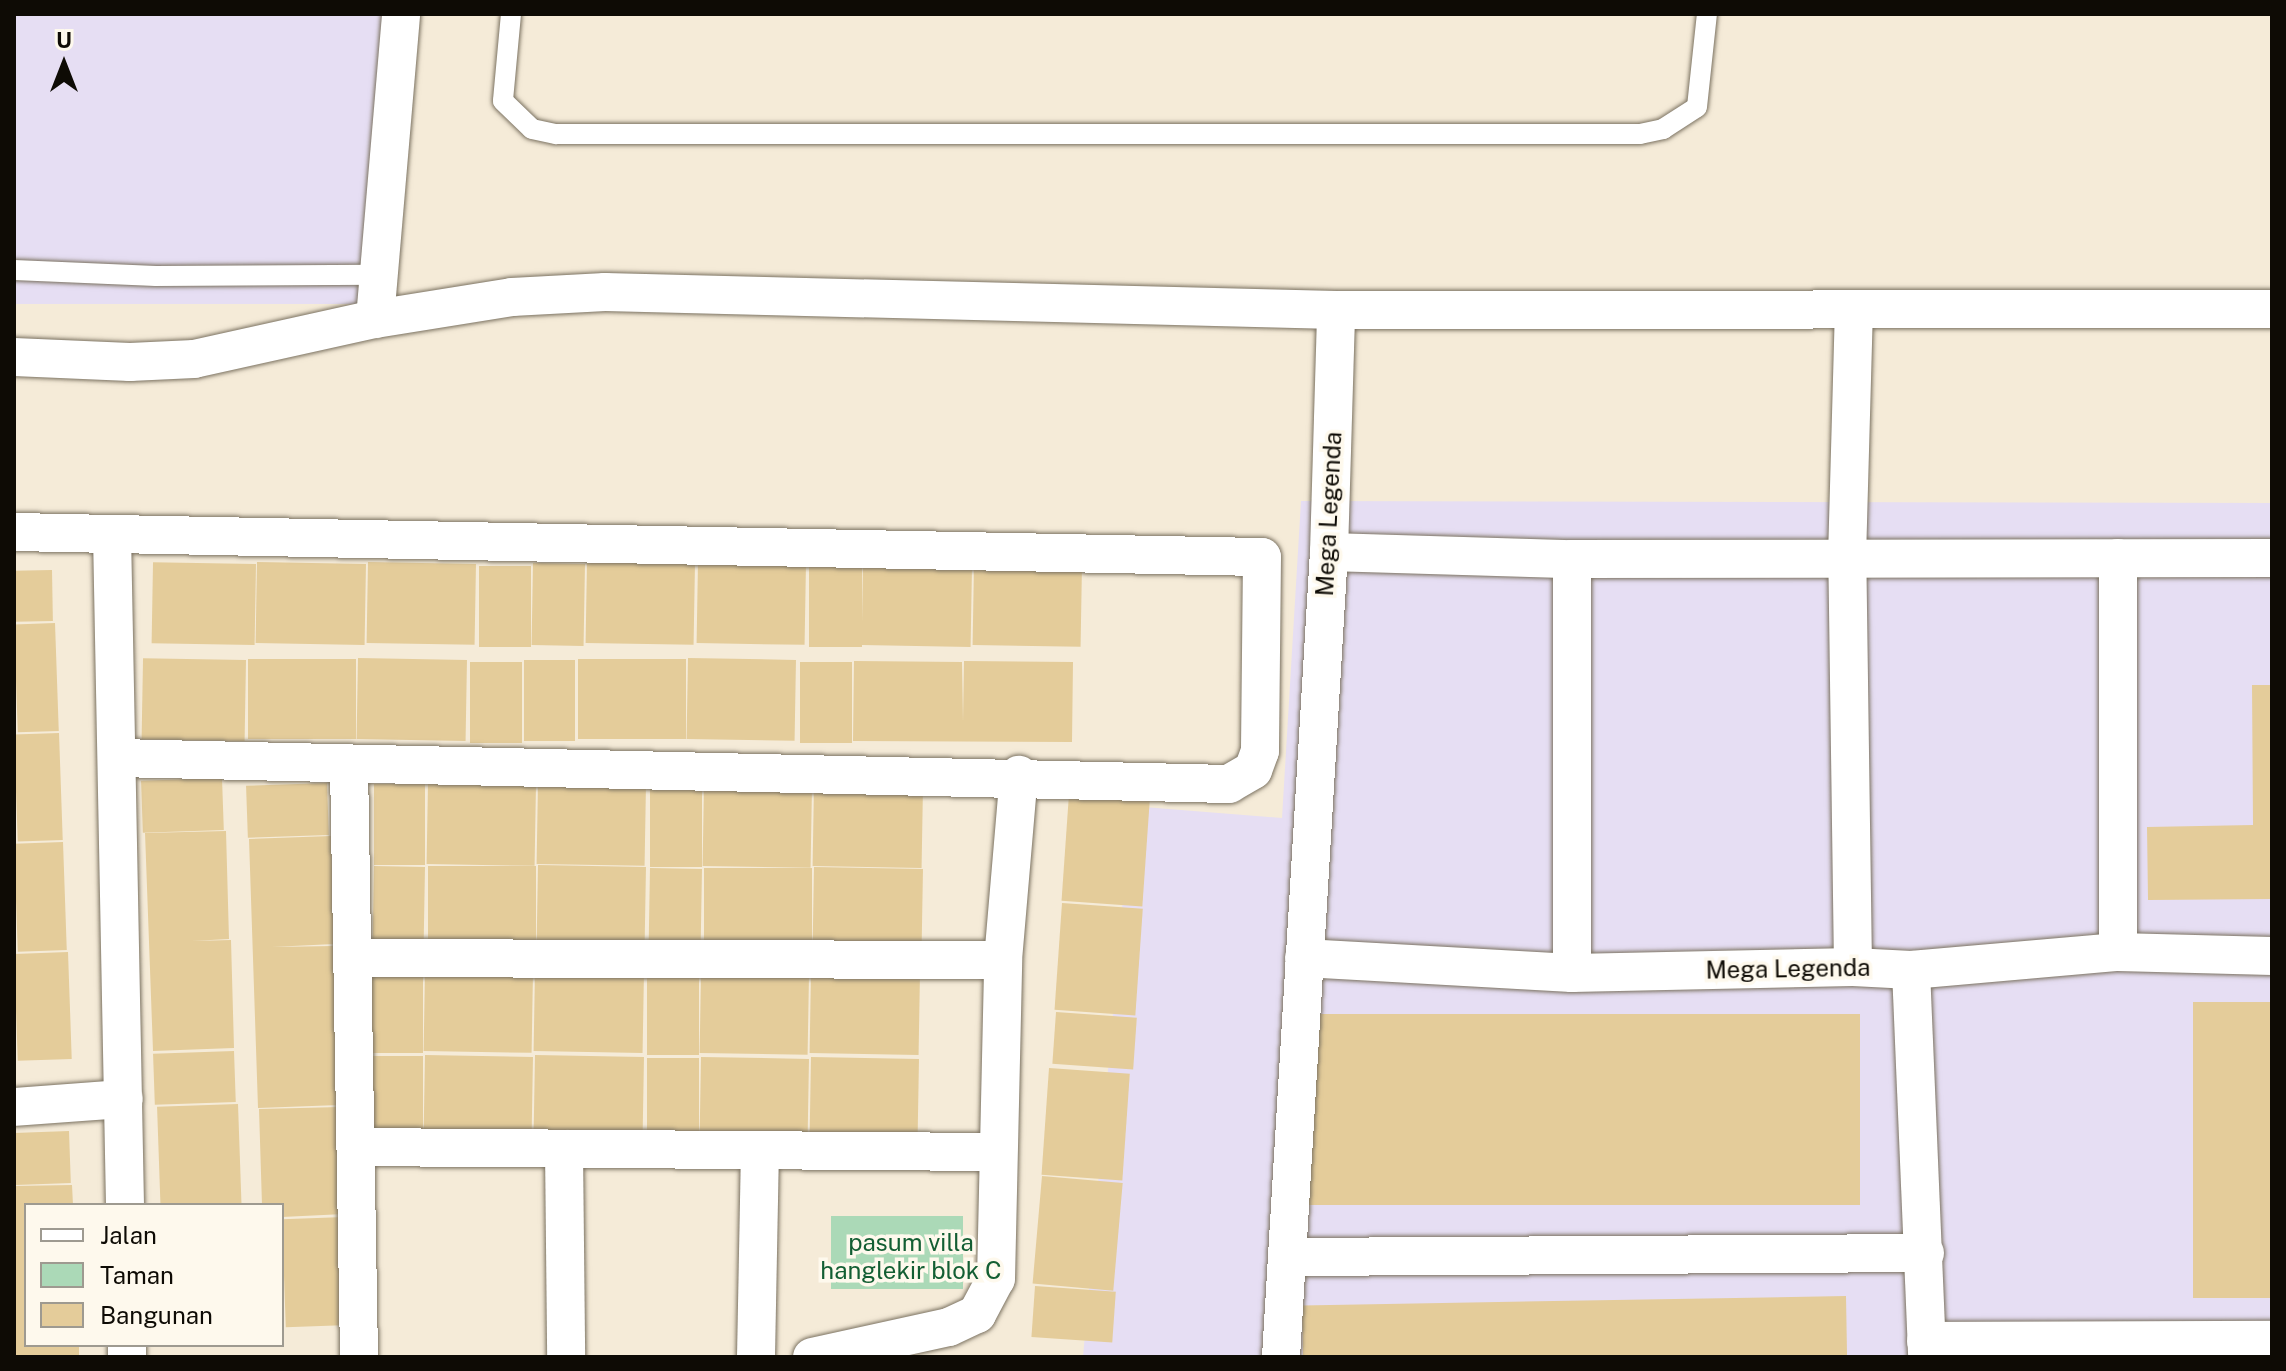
<!DOCTYPE html>
<style>
body{margin:0}
#map{position:relative;width:2286px;height:1371px;overflow:hidden;background:#f5ebd8;font-family:"Public Sans",sans-serif}
div>[style]{position:absolute}
[style*='--x']{left:calc(var(--x)*1px);top:calc(var(--y)*1px);width:calc(var(--w)*1px);rotate:calc(var(--a)*1deg)}
.commercial>*{inset:0;background:#e6def3;transform-origin:0 0}
.green>*{inset:0;background:#abd9b7;transform-origin:0 0}
.building>*{inset:0;background:#e4cc9a;transform-origin:0 0}
.roads{filter:drop-shadow(0 0 2px #7b7261) drop-shadow(0 0 2px #7b7261)}
.service>*{height:20px;margin:-10px;padding:0 10px;transform-origin:10px;border-radius:10px;background:#fff}
.minor>*{height:38px;margin:-19px;padding:0 19px;transform-origin:19px;border-radius:19px;background:#fff}
span{translate:-50% -50%;white-space:nowrap;text-align:center;line-height:1.15;-webkit-text-stroke:7px #fef9ed;paint-order:stroke}
.street-label{font-size:24px;color:#0e0b05}
.park-label{font-size:24px;color:#135e33}
.frame{position:absolute;inset:0;border:16px solid #0e0b05;pointer-events:none}
.legend{position:absolute;left:24px;top:1203px;width:260px;height:144px;box-sizing:border-box;background:#fef9ed;border:2px solid #9e9a90;margin:0;padding:10px 14px;list-style:none;font-size:24px;color:#0e0b05}
.legend li{display:flex;align-items:center;gap:16px;height:40px}
.legend b{width:40px;border:2px solid #9e9a90}
.north{position:absolute;left:24px;top:24px;width:80px;height:80px;-webkit-text-stroke:6px #fef9ed;paint-order:stroke;rotate:0deg;font-size:22px;font-weight:700;line-height:32px;text-align:center;color:#0e0b05}
.north::after{content:'';display:block;margin:auto;width:28px;height:36px;background:#0e0b05;clip-path:polygon(50% 0,100% 100%,50% 72%,0 100%)}
</style>
<div id="map">
<div class="commercial">
<div style="left:14px;top:14px;width:370px;height:290px"></div>
<div style="clip-path:polygon(1301px 501px,2272px 503px,2272px 1357px,1083px 1357px,1131px 806px,1282px 818px)"></div>
</div>
<div class="green">
<div style="left:963px;top:1216px;width:73px;height:132px;rotate:90deg"></div>
</div>
<div class="building">
<div style="left:257px;top:562px;width:109px;height:81px;rotate:1deg"></div>
<div style="left:368px;top:562px;width:108px;height:81px;rotate:1deg"></div>
<div style="left:587px;top:562px;width:108px;height:81px;rotate:1deg"></div>
<div style="left:698px;top:562px;width:108px;height:81px;rotate:1deg"></div>
<div style="left:533px;top:563px;width:52px;height:82px;rotate:1deg"></div>
<div style="left:256px;top:564px;width:81px;height:103px;rotate:91deg"></div>
<div style="left:974px;top:564px;width:108px;height:81px;rotate:1deg"></div>
<div style="left:863px;top:565px;width:109px;height:80px;rotate:1deg"></div>
<div style="left:479px;top:566px;width:52px;height:81px"></div>
<div style="left:809px;top:566px;width:53px;height:81px"></div>
<div style="left:52px;top:570px;width:51px;height:38px;rotate:89deg"></div>
<div style="left:55px;top:623px;width:108px;height:41px;rotate:88deg"></div>
<div style="left:358px;top:658px;width:109px;height:81px;rotate:1deg"></div>
<div style="left:688px;top:658px;width:108px;height:81px;rotate:1deg"></div>
<div style="left:248px;top:659px;width:108px;height:80px"></div>
<div style="left:578px;top:659px;width:108px;height:80px"></div>
<div style="left:246px;top:660px;width:81px;height:103px;rotate:91deg"></div>
<div style="left:524px;top:660px;width:51px;height:81px"></div>
<div style="clip-path:polygon(854px 661px,962px 662px,963px 722px,964px 661px,1073px 662px,1072px 742px,853px 741px)"></div>
<div style="left:470px;top:662px;width:52px;height:81px"></div>
<div style="left:800px;top:662px;width:52px;height:81px"></div>
<div style="clip-path:polygon(2252px 685px,2272px 685px,2272px 899px,2148px 900px,2147px 827px,2253px 825px)"></div>
<div style="left:59px;top:733px;width:107px;height:45px;rotate:88deg"></div>
<div style="left:222px;top:778px;width:52px;height:81px;rotate:88deg"></div>
<div style="left:327px;top:783px;width:52px;height:81px;rotate:88deg"></div>
<div style="left:428px;top:783px;width:108px;height:81px;rotate:1deg"></div>
<div style="left:538px;top:783px;width:108px;height:81px;rotate:1deg"></div>
<div style="left:374px;top:784px;width:51px;height:81px"></div>
<div style="left:704px;top:785px;width:108px;height:81px;rotate:1deg"></div>
<div style="left:814px;top:785px;width:109px;height:81px;rotate:1deg"></div>
<div style="left:650px;top:787px;width:52px;height:80px"></div>
<div style="left:1069px;top:794px;width:81px;height:107px;rotate:4deg"></div>
<div style="clip-path:polygon(226px 831px,229px 939px,192px 941px,231px 940px,234px 1048px,153px 1051px,145px 833px)"></div>
<div style="clip-path:polygon(331px 836px,334px 944px,272px 947px,335px 946px,339px 1105px,258px 1108px,249px 839px)"></div>
<div style="left:63px;top:842px;width:108px;height:49px;rotate:88deg"></div>
<div style="left:538px;top:865px;width:108px;height:80px;rotate:1deg"></div>
<div style="left:374px;top:866px;width:51px;height:82px;rotate:1deg"></div>
<div style="left:428px;top:866px;width:108px;height:80px"></div>
<div style="left:814px;top:867px;width:109px;height:81px;rotate:1deg"></div>
<div style="left:650px;top:868px;width:52px;height:82px;rotate:1deg"></div>
<div style="left:704px;top:868px;width:108px;height:80px"></div>
<div style="left:1062px;top:903px;width:81px;height:107px;rotate:4deg"></div>
<div style="left:68px;top:952px;width:107px;height:54px;rotate:88deg"></div>
<div style="left:535px;top:970px;width:109px;height:81px;rotate:1deg"></div>
<div style="left:425px;top:971px;width:108px;height:80px;rotate:1deg"></div>
<div style="left:371px;top:972px;width:52px;height:81px"></div>
<div style="left:811px;top:972px;width:109px;height:81px;rotate:1deg"></div>
<div style="left:701px;top:973px;width:108px;height:80px;rotate:1deg"></div>
<div style="left:647px;top:974px;width:52px;height:81px"></div>
<div style="left:2193px;top:1002px;width:79px;height:296px"></div>
<div style="left:1056px;top:1012px;width:81px;height:52px;rotate:4deg"></div>
<div style="left:1860px;top:1014px;width:191px;height:556px;rotate:90deg"></div>
<div style="left:234px;top:1051px;width:51px;height:81px;rotate:88deg"></div>
<div style="left:425px;top:1055px;width:108px;height:80px;rotate:1deg"></div>
<div style="left:535px;top:1055px;width:109px;height:80px;rotate:1deg"></div>
<div style="left:371px;top:1056px;width:52px;height:81px"></div>
<div style="left:701px;top:1057px;width:108px;height:81px;rotate:1deg"></div>
<div style="left:811px;top:1057px;width:108px;height:80px;rotate:1deg"></div>
<div style="left:647px;top:1058px;width:52px;height:81px"></div>
<div style="left:1049px;top:1068px;width:81px;height:107px;rotate:4deg"></div>
<div style="left:238px;top:1104px;width:101px;height:81px;rotate:88deg"></div>
<div style="clip-path:polygon(341px 1107px,344px 1214px,282px 1217px,282px 1205px,262px 1205px,259px 1109px)"></div>
<div style="left:69px;top:1131px;width:52px;height:55px;rotate:88deg"></div>
<div style="left:1042px;top:1176px;width:81px;height:108px;rotate:5deg"></div>
<div style="clip-path:polygon(72px 1185px,73px 1205px,26px 1205px,26px 1345px,79px 1345px,79px 1357px,14px 1357px,14px 1186px)"></div>
<div style="left:345px;top:1217px;width:108px;height:63px;rotate:88deg"></div>
<div style="left:1035px;top:1286px;width:81px;height:51px;rotate:4deg"></div>
<div style="left:1846px;top:1296px;width:61px;height:544px;rotate:89deg"></div>
</div>
<div class="roads">
<div class="service">
<div style="--x:511;--y:14;--w:87;--a:95.3"></div>
<div style="--x:503;--y:101;--w:40;--a:44"></div>
<div style="--x:532;--y:129;--w:25;--a:12"></div>
<div style="--x:556;--y:134;--w:1084;--a:0"></div>
<div style="--x:1640;--y:134;--w:24;--a:-12"></div>
<div style="--x:1663;--y:129;--w:40;--a:-32.9"></div>
<div style="--x:1697;--y:107;--w:94;--a:-83.9"></div>
<div style="--x:14;--y:270;--w:142;--a:2.4"></div>
<div style="--x:156;--y:276;--w:222;--a:-0.3"></div>
</div>
<div class="minor">
<div style="--x:375;--y:319;--w:306;--a:-85.1"></div>
<div style="--x:14;--y:357;--w:116;--a:2.5"></div>
<div style="--x:130;--y:362;--w:64;--a:-2.7"></div>
<div style="--x:194;--y:359;--w:185;--a:-12.5"></div>
<div style="--x:375;--y:319;--w:139;--a:-9.1"></div>
<div style="--x:512;--y:297;--w:93;--a:-3.1"></div>
<div style="--x:605;--y:292;--w:731;--a:1.41"></div>
<div style="--x:1336;--y:310;--w:936;--a:-0.06"></div>
<div style="--x:14;--y:532;--w:1248;--a:1.15"></div>
<div style="--x:1262;--y:557;--w:194;--a:90.6"></div>
<div style="--x:1260;--y:751;--w:20;--a:110"></div>
<div style="--x:1253;--y:770;--w:28;--a:150"></div>
<div style="--x:1229;--y:784;--w:1110;--a:-178.66"></div>
<div style="--x:112;--y:534;--w:671;--a:88.89"></div>
<div style="--x:1329;--y:552;--w:243;--a:1.7"></div>
<div style="--x:1572;--y:559;--w:700;--a:-0.08"></div>
<div style="--x:2118;--y:558;--w:394;--a:90"></div>
<div style="--x:1572;--y:559;--w:414;--a:90"></div>
<div style="--x:349;--y:765;--w:592;--a:89.03"></div>
<div style="--x:352;--y:958;--w:651;--a:0.18"></div>
<div style="--x:1304;--y:958;--w:268;--a:3.2"></div>
<div style="--x:1572;--y:973;--w:281;--a:-1.2"></div>
<div style="--x:1853;--y:967;--w:58;--a:3"></div>
<div style="--x:1911;--y:970;--w:208;--a:-5"></div>
<div style="--x:2118;--y:952;--w:154;--a:1.5"></div>
<div style="--x:1853;--y:967;--w:409;--a:-90.8"></div>
<div style="--x:1847;--y:558;--w:249;--a:-88.4"></div>
<div style="--x:1911;--y:970;--w:387;--a:87.6"></div>
<div style="--x:14;--y:1107;--w:110;--a:-4.2"></div>
<div style="--x:356;--y:1147;--w:641;--a:0.45"></div>
<div style="--x:564;--y:1149;--w:208;--a:89.4"></div>
<div style="--x:1291;--y:1257;--w:634;--a:-0.36"></div>
<div style="--x:1926;--y:1341;--w:346;--a:-0.2"></div>
<div style="--x:127;--y:1345;--w:12;--a:90"></div>
<div style="--x:756;--y:1357;--w:204;--a:-88.9"></div>
<div style="--x:812;--y:1357;--w:140;--a:-12.4"></div>
<div style="--x:949;--y:1327;--w:31;--a:-25"></div>
<div style="--x:977;--y:1314;--w:40;--a:-62"></div>
<div style="--x:996;--y:1279;--w:319;--a:-88.7"></div>
<div style="--x:1003;--y:960;--w:186;--a:-85.1"></div>
<div style="--x:1281;--y:1357;--w:806;--a:-86.59"></div>
<div style="--x:1329;--y:552;--w:242;--a:-88.3"></div>
</div>
</div>
<div class="street-label">
<span style="left:1329px;top:514px;rotate:-87deg">Mega Legenda</span>
<span style="left:1788px;top:969px;rotate:-1deg">Mega Legenda</span>
</div>
<div class="park-label">
<span style="left:911px;top:1257px">pasum villa<br>hanglekir blok C</span>
</div>
<div class="frame"></div>
<ul class="legend">
<li><b style="height:10px;background:#fff"></b>Jalan</li>
<li><b style="height:22px;background:#abd9b7"></b>Taman</li>
<li><b style="height:22px;background:#e4cc9a"></b>Bangunan</li>
</ul>
<div class="north">U</div>
</div>
